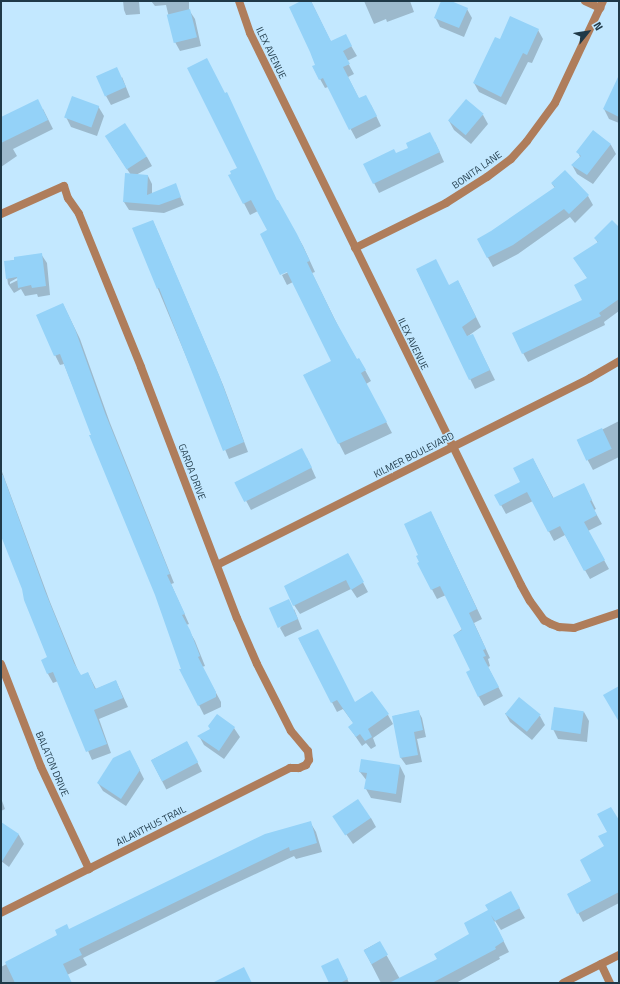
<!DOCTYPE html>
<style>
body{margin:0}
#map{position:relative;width:620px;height:984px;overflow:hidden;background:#c3e8ff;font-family:"Titillium Web",sans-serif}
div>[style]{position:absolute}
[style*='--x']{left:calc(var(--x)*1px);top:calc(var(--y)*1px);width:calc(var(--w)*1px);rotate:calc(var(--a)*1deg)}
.shadow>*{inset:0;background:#0003;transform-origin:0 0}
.building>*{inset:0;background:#94d2f8;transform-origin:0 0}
.street>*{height:8px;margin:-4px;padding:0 4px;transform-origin:4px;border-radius:4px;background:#af7d5b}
span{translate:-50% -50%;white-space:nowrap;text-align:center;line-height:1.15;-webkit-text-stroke:3px #c3e8ff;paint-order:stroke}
.street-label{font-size:10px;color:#1f3948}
.frame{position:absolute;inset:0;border:2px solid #1f3948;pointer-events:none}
.north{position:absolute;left:568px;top:12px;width:40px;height:40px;-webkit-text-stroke:3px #c3e8ff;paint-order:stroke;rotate:60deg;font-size:11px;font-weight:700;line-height:16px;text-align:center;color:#1f3948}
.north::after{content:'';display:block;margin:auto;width:14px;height:18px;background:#1f3948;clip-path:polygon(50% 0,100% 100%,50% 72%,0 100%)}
</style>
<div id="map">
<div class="shadow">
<div style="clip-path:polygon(123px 1px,139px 1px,140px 14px,126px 15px,124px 10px)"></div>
<div style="clip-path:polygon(151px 1px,189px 1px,189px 10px,195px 19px,201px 46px,180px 51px,175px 42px,166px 5px,155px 6px)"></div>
<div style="clip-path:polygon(304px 1px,311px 1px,331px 42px,350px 44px,357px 56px,347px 61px,354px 74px,348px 77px,359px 99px,371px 105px,381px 126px,356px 139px,328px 87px,325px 88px,320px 79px)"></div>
<div style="clip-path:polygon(364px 1px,410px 1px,414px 12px,387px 22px,386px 19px,374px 24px)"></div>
<div style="clip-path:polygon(442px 1px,449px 1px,467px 9px,472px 18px,464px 37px,440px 27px,435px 17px)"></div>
<div style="clip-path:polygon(538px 30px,543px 39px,532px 63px,528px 62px,506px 105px,479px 92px,474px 83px,500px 40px)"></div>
<div style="clip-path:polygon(619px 76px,619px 123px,609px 119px,604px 109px)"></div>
<div style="clip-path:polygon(122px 77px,130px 97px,111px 105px,106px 96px)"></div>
<div style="clip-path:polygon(98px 106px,104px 116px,97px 136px,71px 127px,66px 117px)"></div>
<div style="clip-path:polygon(43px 109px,53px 129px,13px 149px,17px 156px,1px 167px,1px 128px)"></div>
<div style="clip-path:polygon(483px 115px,488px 124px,471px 144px,454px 130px,449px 121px)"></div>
<div style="clip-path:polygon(594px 132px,611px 145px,616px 154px,593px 184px,577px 174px,572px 165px,580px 157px,578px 152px)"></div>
<div style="clip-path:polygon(435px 142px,444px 162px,379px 193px,365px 165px)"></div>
<div style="clip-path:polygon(111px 145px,147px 157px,152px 166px,136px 175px,148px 176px,152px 184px,152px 194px,175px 185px,184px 205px,164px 213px,129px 210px,124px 202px,131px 175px)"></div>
<div style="clip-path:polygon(565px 172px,588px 196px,593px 205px,575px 223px,570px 217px,518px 254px,493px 267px,478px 239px,492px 232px,555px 188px,552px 184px)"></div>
<div style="clip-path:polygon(230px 176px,277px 201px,303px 246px,315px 272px,312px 273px,340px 330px,357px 360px,359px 359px,371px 381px,366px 384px,392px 433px,345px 455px,304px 375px,333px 361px,293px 282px,287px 285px,282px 275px,291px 271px,258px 211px,250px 215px)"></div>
<div style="clip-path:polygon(153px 221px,223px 385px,248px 452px,229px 459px,158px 289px)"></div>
<div style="clip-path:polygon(619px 228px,619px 311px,604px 322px,605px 325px,528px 362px,523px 353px,584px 300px,588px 279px,580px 267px,598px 243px,595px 238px)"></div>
<div style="clip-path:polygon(evenodd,41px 254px,47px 263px,50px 295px,38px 297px,37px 294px,25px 296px,21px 289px,14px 293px,8px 284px,5px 262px,41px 254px,21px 276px,22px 278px,10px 284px,10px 282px,21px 276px)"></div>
<div style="clip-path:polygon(417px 270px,449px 286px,458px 281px,481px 327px,468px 336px,477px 344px,495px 380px,475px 389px)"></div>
<div style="clip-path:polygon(63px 304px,80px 339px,110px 423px,174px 583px,171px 584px,189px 624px,186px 625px,195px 641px,205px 666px,202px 667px,221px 702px,221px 707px,204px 715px,181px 670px,182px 669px,156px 595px,64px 364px,60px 365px,55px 355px)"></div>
<div style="clip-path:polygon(619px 421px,619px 457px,593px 470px,578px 442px)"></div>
<div style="clip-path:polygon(307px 458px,316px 478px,251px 510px,236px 482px)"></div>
<div style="clip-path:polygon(533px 459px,554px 499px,588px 493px,596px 509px,594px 510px,602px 524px,588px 531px,609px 569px,590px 579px,565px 535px,554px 541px,533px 501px,506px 514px,501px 505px,521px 482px)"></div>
<div style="clip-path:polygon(1px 469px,50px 602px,79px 673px,81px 676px,88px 673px,96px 689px,116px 681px,128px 707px,99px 719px,111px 753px,92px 760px,58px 681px,53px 683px,48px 674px,49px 658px,1px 531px)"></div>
<div style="clip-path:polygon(431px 512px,482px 619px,474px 623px,490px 658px,488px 659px,490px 666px,488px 667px,503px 696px,484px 706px,479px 697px,472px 670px,454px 635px,462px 629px,446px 595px,437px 599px,418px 563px,420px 562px,419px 555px)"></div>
<div style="clip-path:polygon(348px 554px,368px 592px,357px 598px,351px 589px,300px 614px,294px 605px)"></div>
<div style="clip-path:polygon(294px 609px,302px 629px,285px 637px,280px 628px)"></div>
<div style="clip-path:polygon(299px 639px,355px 704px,388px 715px,393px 724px,373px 738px,376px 746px,371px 749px,366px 743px,362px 746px,349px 727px,354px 724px,343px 709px,337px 712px)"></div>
<div style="clip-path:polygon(418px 711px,422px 718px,426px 737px,417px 739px,422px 762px,406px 765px,401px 758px,394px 716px)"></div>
<div style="clip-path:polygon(584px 712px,589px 721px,587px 742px,558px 739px,553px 729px)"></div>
<div style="clip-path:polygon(505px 713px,540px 716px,545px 725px,532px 740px,510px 722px)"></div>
<div style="clip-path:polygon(234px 728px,240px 737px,224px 759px,204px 745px,199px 736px,211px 730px)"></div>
<div style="left:187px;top:742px;width:33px;height:40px;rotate:63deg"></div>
<div style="clip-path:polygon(134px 759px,144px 779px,126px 806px,103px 791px,98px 783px)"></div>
<div style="clip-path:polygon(400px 766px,405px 776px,401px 803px,371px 798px,366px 789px,367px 781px,360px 772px)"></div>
<div style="clip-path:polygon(1px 798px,5px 809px,1px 811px)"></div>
<div style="clip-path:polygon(335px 818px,371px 818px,376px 827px,353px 844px)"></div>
<div style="clip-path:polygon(619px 821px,619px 903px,583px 922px,568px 894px,592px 881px,605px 847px,609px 832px)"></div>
<div style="clip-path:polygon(310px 822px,316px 832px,322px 852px,296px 859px,294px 856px,215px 893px,83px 958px,87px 965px,51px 983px,1px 983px,1px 967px,69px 930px)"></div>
<div style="clip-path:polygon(1px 823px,19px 835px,24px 844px,9px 867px,1px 861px)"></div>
<div style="clip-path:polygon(516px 902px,525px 918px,501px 930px,495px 921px,494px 922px,509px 952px,499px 957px,500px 959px,456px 983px,381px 983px,364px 950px,379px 942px,400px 979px,438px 959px,471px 934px,490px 911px)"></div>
<div style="clip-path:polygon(343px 969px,349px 983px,330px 983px)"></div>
</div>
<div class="building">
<div style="clip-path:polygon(301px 1px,311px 1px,331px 41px,346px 34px,352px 46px,343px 51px,350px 64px,343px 67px,359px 98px,366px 95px,377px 116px,349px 130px,323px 78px,319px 80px,312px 66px,315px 65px,310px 52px,289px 7px)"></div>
<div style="clip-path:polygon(441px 1px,451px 1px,468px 8px,459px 28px,434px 18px)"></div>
<div style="left:190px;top:9px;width:29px;height:24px;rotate:76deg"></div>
<div style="clip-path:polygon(510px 16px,539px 29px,527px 55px,523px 53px,501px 97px,473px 83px,495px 37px,500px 39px)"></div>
<div style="clip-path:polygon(207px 58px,225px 93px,227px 92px,277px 200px,278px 200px,297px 234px,310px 261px,307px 262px,334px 318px,357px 359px,359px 358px,366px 370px,361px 373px,387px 422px,338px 444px,303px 375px,331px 361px,287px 272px,280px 275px,260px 234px,267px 230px,251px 200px,243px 204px,228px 175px,231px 174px,230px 171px,237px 168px,187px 68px)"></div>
<div style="left:117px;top:67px;width:22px;height:23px;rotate:66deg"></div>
<div style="clip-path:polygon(619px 75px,619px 117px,603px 109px)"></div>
<div style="left:72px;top:96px;width:29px;height:23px;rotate:20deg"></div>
<div style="clip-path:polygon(38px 99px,48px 120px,1px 143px,1px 117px)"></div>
<div style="left:466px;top:99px;width:23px;height:28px;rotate:40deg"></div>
<div style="left:125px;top:123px;width:40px;height:24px;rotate:57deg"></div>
<div style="clip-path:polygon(593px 130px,611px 144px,587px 175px,571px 165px,581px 156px,576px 152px)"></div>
<div style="clip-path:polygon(430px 132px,440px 152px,373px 184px,363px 164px,394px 149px,396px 153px,408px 148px,406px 143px)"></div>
<div style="clip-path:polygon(565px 170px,589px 195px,569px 214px,564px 209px,513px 245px,487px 258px,477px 239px,491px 231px,555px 187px,551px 183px)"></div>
<div style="clip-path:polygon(125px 173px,148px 175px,147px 195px,176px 183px,181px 197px,159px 205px,123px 202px)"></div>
<div style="clip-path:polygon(153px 220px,219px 375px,244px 442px,223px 451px,159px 288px,157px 289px,132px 228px)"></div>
<div style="clip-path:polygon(612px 220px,619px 227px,619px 299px,599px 313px,601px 316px,522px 354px,512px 333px,582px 300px,574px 285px,587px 278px,573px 258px,598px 242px,594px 238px)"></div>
<div style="clip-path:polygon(42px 253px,46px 286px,32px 288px,31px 285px,18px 288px,17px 277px,6px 279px,4px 261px,14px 260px,14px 257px)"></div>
<div style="clip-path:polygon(436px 259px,449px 285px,458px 280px,476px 317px,462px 327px,467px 336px,473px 334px,490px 370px,469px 380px,416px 269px)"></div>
<div style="clip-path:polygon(63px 303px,75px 329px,105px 413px,170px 574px,167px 575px,185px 614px,182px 615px,190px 630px,200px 656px,198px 657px,216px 692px,216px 697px,198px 706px,179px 669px,181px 669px,155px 595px,89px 435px,91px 435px,60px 354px,54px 356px,36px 315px)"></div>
<div style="left:602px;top:428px;width:23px;height:28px;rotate:65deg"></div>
<div style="left:302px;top:448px;width:22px;height:76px;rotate:63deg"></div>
<div style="clip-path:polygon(533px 458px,553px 498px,584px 483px,592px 500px,590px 501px,597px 515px,584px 522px,605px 560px,584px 571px,560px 526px,548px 532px,527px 492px,500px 506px,494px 495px,520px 482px,513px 468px)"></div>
<div style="clip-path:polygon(1px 475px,3px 475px,45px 591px,74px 663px,81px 675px,88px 672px,95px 689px,116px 680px,123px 698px,94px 710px,107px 744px,86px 752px,53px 672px,47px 674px,41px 660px,47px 657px,24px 600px,22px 589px,1px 536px)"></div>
<div style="clip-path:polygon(431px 511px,477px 609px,469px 613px,486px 649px,483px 650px,486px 656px,483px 657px,499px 687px,478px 697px,466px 672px,470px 670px,453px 635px,462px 630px,440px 586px,431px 590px,417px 563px,419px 562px,416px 556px,418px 555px,404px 524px)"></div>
<div style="clip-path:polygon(348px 553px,364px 582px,351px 590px,346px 580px,293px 606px,284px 586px)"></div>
<div style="left:289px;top:599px;width:22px;height:22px;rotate:66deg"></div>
<div style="clip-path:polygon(318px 629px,355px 702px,372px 691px,389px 714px,368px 729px,372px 737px,365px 741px,360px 734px,356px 737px,348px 727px,353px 723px,337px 700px,331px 703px,298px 638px)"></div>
<div style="clip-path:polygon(619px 686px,619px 722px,603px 695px)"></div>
<div style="left:519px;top:697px;width:28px;height:22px;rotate:39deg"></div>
<div style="left:554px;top:707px;width:30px;height:23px;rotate:8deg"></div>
<div style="clip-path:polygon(419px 710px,423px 730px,414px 732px,418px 755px,400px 758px,392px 716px)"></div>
<div style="clip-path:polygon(217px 714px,235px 727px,219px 751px,197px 736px,210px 729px,208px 726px)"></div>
<div style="left:187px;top:741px;width:24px;height:41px;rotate:62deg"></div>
<div style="clip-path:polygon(130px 750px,140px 770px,121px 799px,97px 783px,113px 758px)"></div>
<div style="clip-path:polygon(361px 759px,400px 765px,396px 794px,364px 789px,367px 773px,359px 772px)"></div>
<div style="left:358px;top:799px;width:23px;height:31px;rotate:56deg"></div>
<div style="clip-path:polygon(611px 807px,619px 820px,619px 892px,577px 914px,567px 894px,591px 881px,580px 860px,604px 846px,598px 836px,607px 832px,597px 814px)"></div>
<div style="clip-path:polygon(311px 821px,317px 843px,290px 851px,289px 847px,79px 949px,82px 955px,63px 964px,72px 983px,15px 983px,5px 962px,57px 935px,55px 930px,67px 924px,69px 929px,265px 834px)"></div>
<div style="clip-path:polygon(1px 822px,19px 834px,1px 863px)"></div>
<div style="clip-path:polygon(511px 891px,520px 908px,495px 921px,491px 915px,504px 941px,495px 947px,496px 949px,432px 983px,389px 983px,437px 959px,434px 954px,469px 934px,464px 923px,488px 910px,485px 905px)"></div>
<div style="left:380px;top:941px;width:16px;height:19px;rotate:60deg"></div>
<div style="clip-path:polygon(338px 958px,348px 979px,340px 983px,329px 983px,321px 966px)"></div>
<div style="clip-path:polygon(244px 967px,252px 983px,212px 983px)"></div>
</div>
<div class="street">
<div style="--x:239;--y:1;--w:34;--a:71"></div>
<div style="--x:250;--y:33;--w:615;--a:63.85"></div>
<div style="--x:521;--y:585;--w:18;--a:61"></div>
<div style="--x:530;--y:601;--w:24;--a:54"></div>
<div style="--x:544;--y:620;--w:8;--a:30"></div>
<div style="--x:551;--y:624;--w:9;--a:21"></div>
<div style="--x:559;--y:627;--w:15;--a:4"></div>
<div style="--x:574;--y:628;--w:47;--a:-18.4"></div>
<div style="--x:585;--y:1;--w:17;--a:25"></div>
<div style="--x:1;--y:214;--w:69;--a:-24"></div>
<div style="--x:64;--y:186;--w:13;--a:72"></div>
<div style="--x:68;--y:198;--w:19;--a:55"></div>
<div style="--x:79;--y:214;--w:165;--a:67.9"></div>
<div style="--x:141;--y:367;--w:269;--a:69.1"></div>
<div style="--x:237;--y:618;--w:50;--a:66.5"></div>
<div style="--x:257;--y:664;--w:75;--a:63.1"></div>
<div style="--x:291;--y:731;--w:26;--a:50"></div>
<div style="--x:308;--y:751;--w:9;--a:84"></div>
<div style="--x:309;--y:760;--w:6;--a:121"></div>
<div style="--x:306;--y:765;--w:8;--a:157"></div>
<div style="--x:299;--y:768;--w:9;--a:180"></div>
<div style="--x:290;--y:768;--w:323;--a:153.4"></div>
<div style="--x:355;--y:248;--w:102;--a:-26.3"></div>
<div style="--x:446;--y:203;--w:49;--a:-32.4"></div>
<div style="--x:487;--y:177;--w:30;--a:-37"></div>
<div style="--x:511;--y:159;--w:24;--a:-48"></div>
<div style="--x:527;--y:141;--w:47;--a:-53.6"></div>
<div style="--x:555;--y:103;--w:113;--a:-64.8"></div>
<div style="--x:217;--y:565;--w:417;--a:-26.6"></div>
<div style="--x:590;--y:378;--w:34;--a:-30"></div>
<div style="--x:1;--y:664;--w:110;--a:68.8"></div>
<div style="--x:41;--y:767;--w:113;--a:64.8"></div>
<div style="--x:601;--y:964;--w:21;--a:65"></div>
<div style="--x:563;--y:983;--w:63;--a:-26.6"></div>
</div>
<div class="street-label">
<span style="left:271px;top:53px;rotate:64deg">ILEX AVENUE</span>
<span style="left:477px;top:170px;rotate:-35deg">BONITA LANE</span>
<span style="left:413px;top:344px;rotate:64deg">ILEX AVENUE</span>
<span style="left:414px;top:455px;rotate:-27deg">KILMER BOULEVARD</span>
<span style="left:192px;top:472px;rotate:69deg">GARDA DRIVE</span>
<span style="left:52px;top:764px;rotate:67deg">BALATON DRIVE</span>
<span style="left:151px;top:826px;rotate:-27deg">AILANTHUS TRAIL</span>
</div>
<div class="frame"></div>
<div class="north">N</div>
</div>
